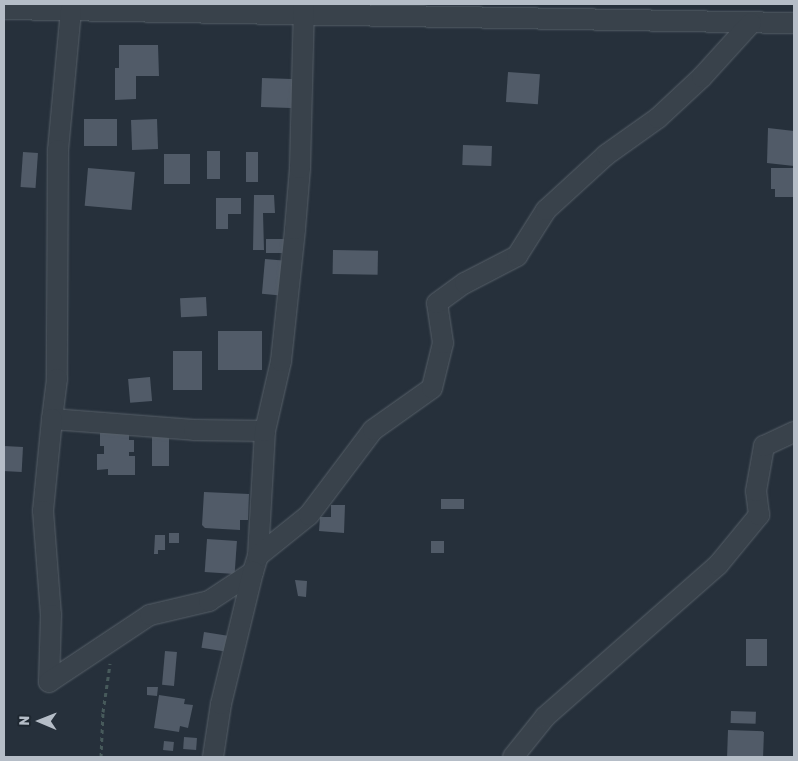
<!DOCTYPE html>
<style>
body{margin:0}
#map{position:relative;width:798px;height:761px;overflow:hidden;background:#26303b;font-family:Rubik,sans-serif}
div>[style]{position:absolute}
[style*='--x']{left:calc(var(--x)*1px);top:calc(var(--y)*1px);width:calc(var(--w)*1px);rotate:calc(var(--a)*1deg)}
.building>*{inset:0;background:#515b68;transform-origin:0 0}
.path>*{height:3px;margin-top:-1.5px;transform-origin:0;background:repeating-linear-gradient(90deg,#475a5b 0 4px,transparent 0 8px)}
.roads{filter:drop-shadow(0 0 1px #576069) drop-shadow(0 0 1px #576069)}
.minor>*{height:20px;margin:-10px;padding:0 10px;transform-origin:10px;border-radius:10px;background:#39424b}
span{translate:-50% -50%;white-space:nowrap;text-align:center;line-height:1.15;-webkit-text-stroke:4px #1e2730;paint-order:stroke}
.frame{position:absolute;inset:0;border:5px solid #b5bdc7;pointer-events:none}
.north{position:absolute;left:15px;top:696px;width:50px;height:50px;-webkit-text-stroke:4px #1e2730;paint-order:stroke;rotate:271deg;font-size:14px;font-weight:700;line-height:20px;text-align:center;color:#b5bdc7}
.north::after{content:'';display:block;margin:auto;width:18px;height:22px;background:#b5bdc7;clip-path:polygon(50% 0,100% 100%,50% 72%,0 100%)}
</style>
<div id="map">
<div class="building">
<div style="clip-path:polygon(119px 45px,158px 45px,159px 76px,136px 76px,136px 99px,115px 100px,115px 68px,119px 68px)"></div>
<div style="left:508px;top:72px;width:32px;height:30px;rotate:4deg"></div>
<div style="left:262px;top:78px;width:37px;height:29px;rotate:2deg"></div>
<div style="left:84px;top:119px;width:33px;height:27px"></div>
<div style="left:157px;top:119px;width:30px;height:26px;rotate:88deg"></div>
<div style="clip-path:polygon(768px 128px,794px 131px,794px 166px,767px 163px)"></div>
<div style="left:463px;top:145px;width:29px;height:20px;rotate:2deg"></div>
<div style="left:207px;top:151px;width:13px;height:28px"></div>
<div style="left:23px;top:152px;width:15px;height:35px;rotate:4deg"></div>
<div style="left:246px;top:152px;width:12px;height:30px"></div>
<div style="left:164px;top:154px;width:26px;height:30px"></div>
<div style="left:88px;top:168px;width:47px;height:38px;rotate:5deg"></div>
<div style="clip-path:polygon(771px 168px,794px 168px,794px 197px,775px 197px,775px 189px,771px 189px)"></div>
<div style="clip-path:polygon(254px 195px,274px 195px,275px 213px,263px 213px,264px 250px,253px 250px)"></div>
<div style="clip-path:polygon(216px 198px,241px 198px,241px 214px,228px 214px,228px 229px,216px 229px)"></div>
<div style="left:287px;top:239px;width:14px;height:21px;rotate:90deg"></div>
<div style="left:333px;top:250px;width:45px;height:24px;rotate:1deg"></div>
<div style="left:265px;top:259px;width:21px;height:35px;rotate:5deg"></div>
<div style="left:206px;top:297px;width:19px;height:26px;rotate:87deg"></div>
<div style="left:262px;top:331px;width:39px;height:44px;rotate:90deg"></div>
<div style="left:173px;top:351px;width:29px;height:39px"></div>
<div style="left:150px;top:377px;width:24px;height:22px;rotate:85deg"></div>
<div style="clip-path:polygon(105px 430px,129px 430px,129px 440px,134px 440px,134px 452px,129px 452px,129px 456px,135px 456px,135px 475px,108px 475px,108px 469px,97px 470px,97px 454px,104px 454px,104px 446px,100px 446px,100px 433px,105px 433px)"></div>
<div style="left:152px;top:433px;width:17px;height:33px"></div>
<div style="left:4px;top:446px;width:19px;height:25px;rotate:3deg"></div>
<div style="clip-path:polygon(204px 492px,249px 494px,248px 520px,240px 520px,240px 530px,205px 528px,202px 525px)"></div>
<div style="left:441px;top:499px;width:23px;height:10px"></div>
<div style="clip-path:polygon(331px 505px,345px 505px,344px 533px,319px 531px,320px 517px,331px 517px)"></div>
<div style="left:169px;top:533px;width:10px;height:10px"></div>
<div style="clip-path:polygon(155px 535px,165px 535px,165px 550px,158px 550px,158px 554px,154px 554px)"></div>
<div style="left:207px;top:539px;width:30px;height:33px;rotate:4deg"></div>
<div style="left:431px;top:541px;width:13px;height:12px"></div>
<div style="clip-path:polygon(295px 580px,307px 581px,306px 597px,298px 596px)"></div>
<div style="left:204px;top:632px;width:24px;height:16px;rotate:9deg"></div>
<div style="left:746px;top:639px;width:21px;height:27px"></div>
<div style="left:165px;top:651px;width:12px;height:34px;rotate:5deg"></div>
<div style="clip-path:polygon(147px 687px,158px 687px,157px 696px,147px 695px)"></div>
<div style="clip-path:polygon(159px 695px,185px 699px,184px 704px,193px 705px,188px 728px,180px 726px,179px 732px,154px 728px)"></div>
<div style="left:731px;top:711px;width:25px;height:12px;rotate:2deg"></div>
<div style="left:728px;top:730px;width:36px;height:27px;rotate:2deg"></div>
<div style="left:184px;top:737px;width:13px;height:12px;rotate:4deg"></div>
<div style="left:164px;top:741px;width:10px;height:9px;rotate:6deg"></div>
</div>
<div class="path">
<div style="--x:101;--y:757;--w:45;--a:-87.5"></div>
<div style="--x:103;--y:712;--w:49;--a:-81.7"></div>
</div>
<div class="roads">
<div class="minor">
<div style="--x:4;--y:9;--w:790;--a:1.02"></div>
<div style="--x:71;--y:10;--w:141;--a:95.3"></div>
<div style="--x:58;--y:150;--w:229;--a:90.3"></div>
<div style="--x:57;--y:379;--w:40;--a:97.1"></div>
<div style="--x:52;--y:419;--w:142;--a:4.4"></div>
<div style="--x:194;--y:430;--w:71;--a:0.8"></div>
<div style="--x:52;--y:419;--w:92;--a:95.6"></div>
<div style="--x:43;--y:511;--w:104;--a:85.6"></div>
<div style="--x:51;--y:615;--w:67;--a:91.7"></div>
<div style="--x:49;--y:682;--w:121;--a:-33.6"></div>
<div style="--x:150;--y:615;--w:61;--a:-13.3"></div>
<div style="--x:209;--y:601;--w:53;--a:-33.4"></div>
<div style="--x:253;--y:572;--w:17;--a:-73"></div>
<div style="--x:258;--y:556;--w:125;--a:-86.8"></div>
<div style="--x:265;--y:431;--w:72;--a:-77.1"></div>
<div style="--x:281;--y:361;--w:133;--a:-83.9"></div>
<div style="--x:295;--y:229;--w:61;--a:-85.3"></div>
<div style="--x:300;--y:168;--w:164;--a:-88.6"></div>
<div style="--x:258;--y:556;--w:65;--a:-38.8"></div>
<div style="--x:309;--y:515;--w:106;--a:-53"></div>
<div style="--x:373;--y:430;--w:72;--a:-35.4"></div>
<div style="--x:432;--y:388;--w:46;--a:-76.3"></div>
<div style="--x:443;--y:343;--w:40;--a:-98.5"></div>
<div style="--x:437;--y:303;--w:34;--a:-36"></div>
<div style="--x:465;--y:283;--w:59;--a:-27.4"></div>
<div style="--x:517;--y:256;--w:54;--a:-57.8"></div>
<div style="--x:546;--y:210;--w:81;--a:-42.5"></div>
<div style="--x:606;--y:155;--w:64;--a:-35.4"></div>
<div style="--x:658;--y:118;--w:60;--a:-43"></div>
<div style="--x:702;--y:77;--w:73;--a:-47.8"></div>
<div style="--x:213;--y:757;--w:54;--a:-81.4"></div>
<div style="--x:221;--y:704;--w:136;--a:-76.4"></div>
<div style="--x:513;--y:757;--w:51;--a:-51.3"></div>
<div style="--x:545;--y:717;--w:230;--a:-41.3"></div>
<div style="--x:718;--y:565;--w:65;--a:-50.6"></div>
<div style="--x:759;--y:515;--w:24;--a:-97"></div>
<div style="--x:756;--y:491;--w:46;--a:-79.9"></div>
<div style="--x:764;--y:446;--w:33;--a:-25"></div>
</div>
</div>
<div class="frame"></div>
<div class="north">N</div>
</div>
